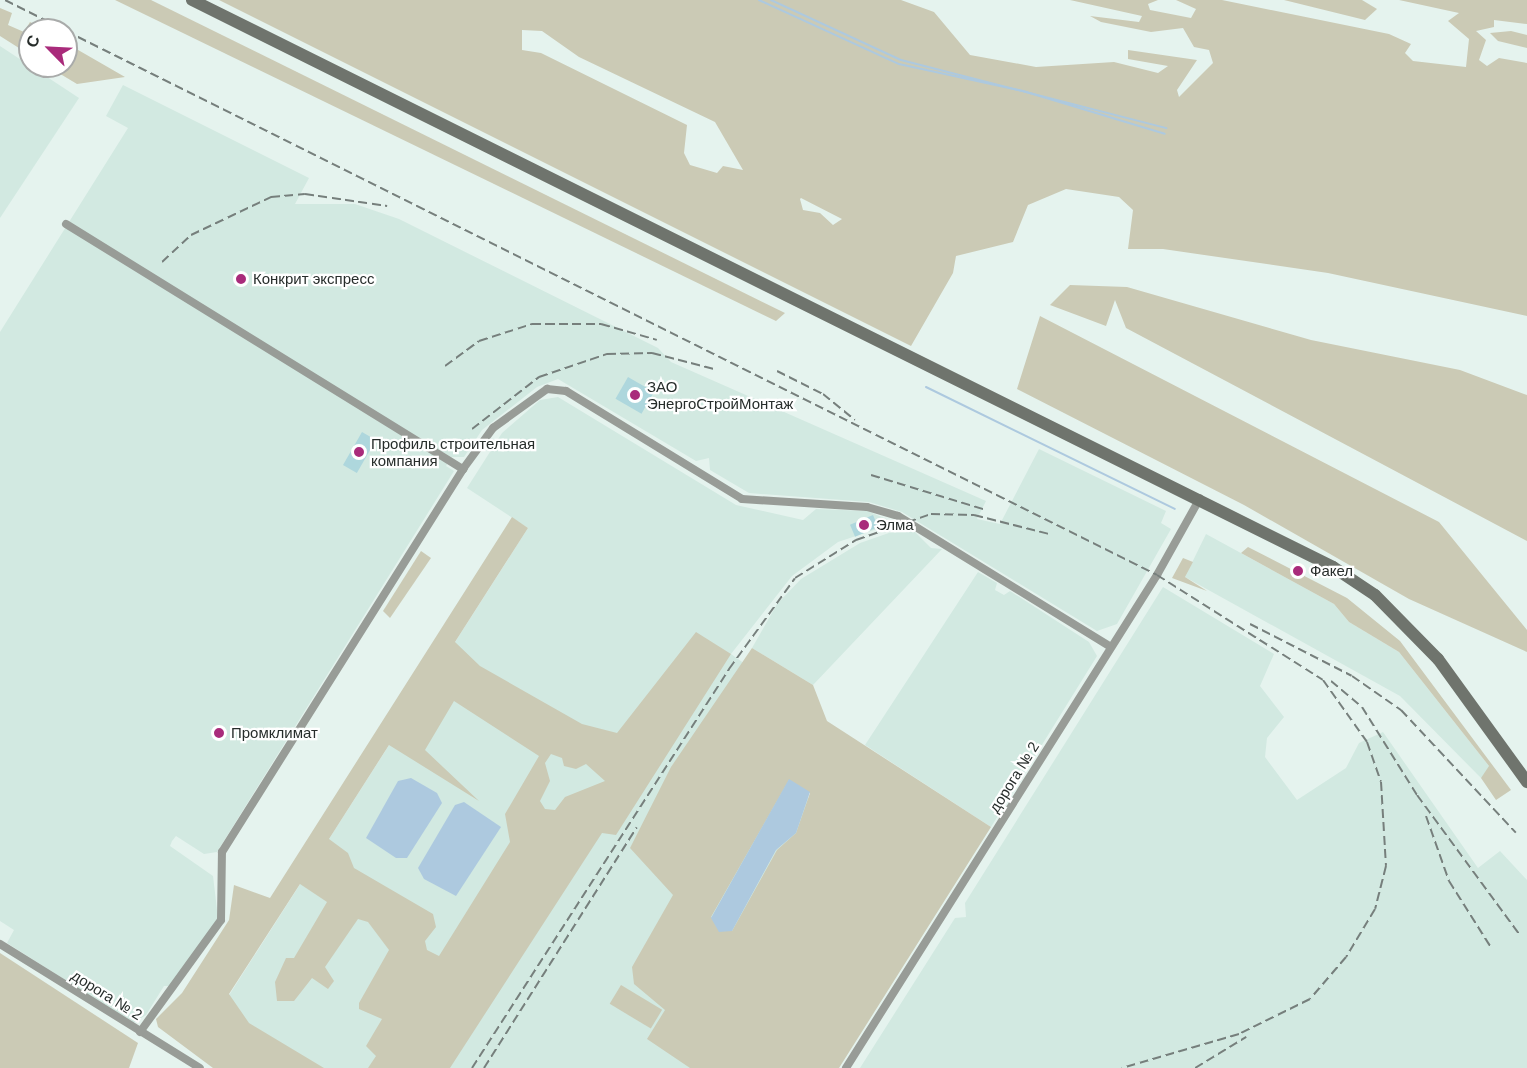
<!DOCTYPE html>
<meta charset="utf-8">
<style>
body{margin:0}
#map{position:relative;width:1527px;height:1068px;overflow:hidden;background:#e5f3ee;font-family:Helvetica,sans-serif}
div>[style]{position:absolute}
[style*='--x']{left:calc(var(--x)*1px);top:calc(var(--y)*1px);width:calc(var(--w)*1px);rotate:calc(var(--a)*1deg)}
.built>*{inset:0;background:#d2e9e1}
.green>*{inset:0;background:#cbcab5;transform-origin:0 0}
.water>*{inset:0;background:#adc9df}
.stream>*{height:2px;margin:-1px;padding:0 1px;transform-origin:1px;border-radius:1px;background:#adc9df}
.building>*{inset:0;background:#aed7dd;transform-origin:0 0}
.minor>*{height:8px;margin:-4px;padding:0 4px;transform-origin:4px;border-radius:4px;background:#989c97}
.secondary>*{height:12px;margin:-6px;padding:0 6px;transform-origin:6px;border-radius:6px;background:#6f746d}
.rail>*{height:2px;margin-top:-1px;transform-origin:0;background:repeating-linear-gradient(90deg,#767f7c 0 9px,transparent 0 13.5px)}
.dots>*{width:16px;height:16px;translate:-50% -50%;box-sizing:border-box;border:3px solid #fff;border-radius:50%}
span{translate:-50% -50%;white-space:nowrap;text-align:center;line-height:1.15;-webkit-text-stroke:4.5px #fff;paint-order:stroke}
.poi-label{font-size:15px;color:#272d2b}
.left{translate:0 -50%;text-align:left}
.street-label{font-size:15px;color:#272d2b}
.north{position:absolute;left:18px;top:18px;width:60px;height:60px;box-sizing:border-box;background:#fff;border:2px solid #a9abaa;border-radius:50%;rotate:294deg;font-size:16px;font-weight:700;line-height:24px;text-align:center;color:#272d2b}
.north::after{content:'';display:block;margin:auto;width:21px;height:27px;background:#a92b7b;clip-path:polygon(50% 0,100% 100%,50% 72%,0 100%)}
</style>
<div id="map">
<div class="built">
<div style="clip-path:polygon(0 46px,79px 98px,0 218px)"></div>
<div style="clip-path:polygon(123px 85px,309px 178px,295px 204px,355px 204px,399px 219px,658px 348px,671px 362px,986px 501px,977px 519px,1000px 524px,1039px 449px,1166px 511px,1161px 523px,1171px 529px,1117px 624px,1097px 631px,902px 512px,869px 502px,749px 493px,710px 470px,709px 458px,696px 461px,558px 379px,537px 387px,482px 430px,464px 457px,452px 457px,446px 466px,454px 471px,217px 852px,204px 854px,176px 836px,172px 841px,170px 846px,213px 876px,218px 918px,173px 986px,164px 986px,146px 1015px,133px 1023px,7px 943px,14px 930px,0 921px,0 332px,128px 128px,106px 116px)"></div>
<div style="clip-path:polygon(558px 397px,736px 505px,803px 520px,816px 509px,868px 511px,895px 523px,838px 542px,792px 576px,731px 654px,801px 704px,828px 1068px,218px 1068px,194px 1050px,528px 528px,467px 488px,502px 433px,540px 400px)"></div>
<div style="clip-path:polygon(909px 526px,931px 548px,942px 549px,813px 685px,752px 648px,777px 604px,801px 579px,860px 543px)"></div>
<div style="clip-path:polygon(1206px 534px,1334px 604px,1349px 622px,1399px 652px,1489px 766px,1489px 774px,1481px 778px,1400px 696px,1185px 577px)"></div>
<div style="clip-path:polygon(978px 572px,997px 583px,995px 590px,1004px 595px,1010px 591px,1089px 642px,1097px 656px,991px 827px,865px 745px)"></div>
<div style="clip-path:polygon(1163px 587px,1274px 654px,1260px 686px,1284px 717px,1267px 738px,1265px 757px,1297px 800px,1346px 768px,1359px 743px,1383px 732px,1478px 868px,1500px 851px,1527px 880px,1527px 1068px,860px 1068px,955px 918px,966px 917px,965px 903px)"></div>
</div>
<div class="green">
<div style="clip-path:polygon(115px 0,151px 0,785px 313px,776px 321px)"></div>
<div style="clip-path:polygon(evenodd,219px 0,901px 0,934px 12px,970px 55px,1036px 67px,1114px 62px,1158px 73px,1168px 66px,1128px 59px,1128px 50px,1197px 60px,1177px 90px,1179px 97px,1213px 63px,1209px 50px,1194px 47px,1183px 28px,1151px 32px,1101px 22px,1090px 16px,1139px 22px,1142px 16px,1070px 0,1158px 0,1148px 4px,1150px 10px,1191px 18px,1196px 9px,1176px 0,1222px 0,1389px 34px,1411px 44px,1405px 53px,1413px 61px,1466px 67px,1469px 39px,1448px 21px,1459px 13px,1399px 0,1527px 0,1527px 24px,1494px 20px,1494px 27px,1476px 31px,1486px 40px,1479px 60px,1487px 66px,1499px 58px,1527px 63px,1527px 316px,1328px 273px,1163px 249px,1128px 249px,1133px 210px,1119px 197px,1066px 189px,1028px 205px,1013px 242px,956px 256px,953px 273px,911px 346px,219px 0,522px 30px,542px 31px,579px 57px,715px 122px,743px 170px,723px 166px,717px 173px,690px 165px,684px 153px,687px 125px,541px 53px,522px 50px,522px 30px,219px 0,800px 199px,801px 198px,842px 219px,833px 225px,820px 213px,803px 210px,800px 199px)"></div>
<div style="clip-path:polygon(1284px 0,1362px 0,1377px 9px,1365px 20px)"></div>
<div style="clip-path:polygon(0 8px,12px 13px,8px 25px,24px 32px,30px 22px,44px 30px,30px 30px,30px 55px,0 36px)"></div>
<div style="clip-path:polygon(1511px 31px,1527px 35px,1527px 48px,1498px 41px,1490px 33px)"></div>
<div style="clip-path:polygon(66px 43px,125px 77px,77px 84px,47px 66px,66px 66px)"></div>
<div style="clip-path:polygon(1070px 285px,1127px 287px,1311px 340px,1460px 370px,1527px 395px,1527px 541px,1126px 328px,1115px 300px,1106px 326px,1050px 305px)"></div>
<div style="clip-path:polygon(1040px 316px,1439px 522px,1527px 630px,1527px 652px,1409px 599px,1244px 505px,1017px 389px)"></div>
<div style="clip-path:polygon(evenodd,512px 517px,528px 528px,455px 642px,480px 666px,582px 724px,617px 733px,696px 632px,731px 654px,616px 835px,602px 833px,450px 1068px,368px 1068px,376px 1056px,366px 1046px,382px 1019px,359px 1009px,359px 1003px,389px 950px,368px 922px,358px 919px,325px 967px,334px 981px,328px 989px,312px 978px,294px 1001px,277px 1001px,275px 982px,286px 958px,294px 958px,327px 902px,300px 884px,229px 994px,249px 1023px,324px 1068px,213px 1068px,158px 1027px,156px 1019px,182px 993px,229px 920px,234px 885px,270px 898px,512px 517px,454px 701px,539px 756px,505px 814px,510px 842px,439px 956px,427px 950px,425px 941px,436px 927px,433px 914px,354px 868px,348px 853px,329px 839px,389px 745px,479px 801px,425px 750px,454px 701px,512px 517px,551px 754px,562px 758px,564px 766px,576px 769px,586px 764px,605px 781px,565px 797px,555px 810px,545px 809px,540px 801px,550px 781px,545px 763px,551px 754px)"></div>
<div style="clip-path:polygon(1248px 547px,1347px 598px,1400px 641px,1511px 790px,1496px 800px,1481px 778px,1489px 766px,1399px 652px,1349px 622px,1334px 604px,1241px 553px)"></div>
<div style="clip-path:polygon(421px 551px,431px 558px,390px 618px,383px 611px)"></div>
<div style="clip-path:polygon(1183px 558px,1193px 562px,1185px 577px,1207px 591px,1172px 578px)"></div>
<div style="clip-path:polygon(evenodd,752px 648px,813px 685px,827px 721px,991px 827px,839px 1068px,690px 1068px,647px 1039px,665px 1010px,634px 984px,632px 967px,673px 895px,630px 848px,671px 767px,752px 648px,789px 780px,810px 793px,796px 833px,777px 850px,732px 931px,711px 917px,789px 780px)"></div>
<div style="clip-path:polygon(0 953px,138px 1043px,129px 1068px,0 1068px)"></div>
<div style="left:621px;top:985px;width:48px;height:22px;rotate:31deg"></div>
</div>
<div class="water">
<div style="clip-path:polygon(411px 778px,437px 793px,442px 803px,407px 858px,396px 858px,366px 838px,398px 781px)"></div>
<div style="clip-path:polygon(789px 779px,810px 792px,796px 833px,776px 850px,732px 931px,719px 932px,711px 918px)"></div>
<div style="clip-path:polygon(464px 802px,501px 827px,456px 896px,424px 879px,418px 868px,455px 805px)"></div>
</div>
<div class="stream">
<div style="--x:759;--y:0;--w:154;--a:24.6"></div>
<div style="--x:899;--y:64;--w:127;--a:12.3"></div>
<div style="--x:1023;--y:91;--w:148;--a:16.8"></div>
<div style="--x:771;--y:0;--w:143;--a:24.8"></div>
<div style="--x:901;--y:60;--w:274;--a:14.4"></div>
<div style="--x:926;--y:387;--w:277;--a:26.1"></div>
</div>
<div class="building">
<div style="left:628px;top:377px;width:30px;height:25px;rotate:30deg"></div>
<div style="left:362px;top:432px;width:16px;height:38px;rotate:30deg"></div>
<div style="left:873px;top:515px;width:13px;height:25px;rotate:67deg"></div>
</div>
<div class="minor">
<div style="--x:66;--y:224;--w:467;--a:31.7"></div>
<div style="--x:0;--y:944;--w:235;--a:31.8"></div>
<div style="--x:140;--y:1032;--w:138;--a:-54.1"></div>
<div style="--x:221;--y:920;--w:68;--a:-89.2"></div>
<div style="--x:222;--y:852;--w:453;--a:-57.8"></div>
<div style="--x:463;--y:469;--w:51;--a:-53.8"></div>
<div style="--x:493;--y:428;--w:67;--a:-35.8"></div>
<div style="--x:547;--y:389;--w:19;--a:6"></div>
<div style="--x:566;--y:391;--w:206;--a:31.5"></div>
<div style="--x:742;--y:499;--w:125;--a:3.7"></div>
<div style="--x:867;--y:507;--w:32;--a:16"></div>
<div style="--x:898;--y:516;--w:250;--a:31.6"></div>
<div style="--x:846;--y:1068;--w:583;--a:-57.75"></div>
<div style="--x:1157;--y:575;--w:88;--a:-60.8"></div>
</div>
<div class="secondary">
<div style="--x:192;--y:0;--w:1274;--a:26.42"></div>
<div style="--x:1333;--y:567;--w:50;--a:33.7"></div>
<div style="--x:1375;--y:595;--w:90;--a:45.5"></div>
<div style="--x:1438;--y:659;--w:152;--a:54.1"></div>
</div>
<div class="rail">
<div style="--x:5;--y:0;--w:67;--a:26.6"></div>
<div style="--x:66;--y:31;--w:1219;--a:26.5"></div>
<div style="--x:1157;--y:575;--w:196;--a:32.3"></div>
<div style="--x:1323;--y:680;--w:76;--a:54.6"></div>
<div style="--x:1367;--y:742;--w:42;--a:70.7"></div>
<div style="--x:1381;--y:782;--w:84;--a:86.6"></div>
<div style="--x:1386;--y:866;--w:44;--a:104.3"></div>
<div style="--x:1375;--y:909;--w:56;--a:121.1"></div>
<div style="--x:1346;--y:957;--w:55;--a:130.6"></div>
<div style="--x:1310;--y:999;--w:79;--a:153.8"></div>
<div style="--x:1239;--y:1034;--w:122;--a:163.8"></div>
<div style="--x:162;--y:262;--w:40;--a:-43"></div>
<div style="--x:191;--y:235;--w:89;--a:-25.4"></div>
<div style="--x:271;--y:197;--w:34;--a:-5"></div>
<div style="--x:305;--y:194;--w:83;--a:8.3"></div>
<div style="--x:445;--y:366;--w:42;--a:-36.3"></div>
<div style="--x:479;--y:341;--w:56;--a:-17.8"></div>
<div style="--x:532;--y:324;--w:69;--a:0"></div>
<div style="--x:601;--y:324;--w:58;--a:15.9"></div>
<div style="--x:777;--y:371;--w:51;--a:26.6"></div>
<div style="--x:823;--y:394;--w:41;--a:39.1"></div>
<div style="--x:472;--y:429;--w:85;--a:-37.8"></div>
<div style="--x:539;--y:377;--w:72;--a:-18.7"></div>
<div style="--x:607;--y:354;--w:45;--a:-1.3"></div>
<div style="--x:652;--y:353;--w:64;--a:14.5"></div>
<div style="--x:871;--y:475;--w:120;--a:16.9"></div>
<div style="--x:1250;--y:624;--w:114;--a:27"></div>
<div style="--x:1352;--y:676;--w:60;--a:34.8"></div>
<div style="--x:1401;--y:710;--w:168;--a:46.9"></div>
<div style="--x:1331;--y:681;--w:40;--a:40"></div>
<div style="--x:1362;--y:707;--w:104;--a:58"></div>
<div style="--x:1417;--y:795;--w:172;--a:53.7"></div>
<div style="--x:1426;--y:816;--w:69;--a:70.5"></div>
<div style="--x:1449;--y:881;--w:80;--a:57.7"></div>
<div style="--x:472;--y:1068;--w:475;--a:-57.2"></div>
<div style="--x:729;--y:669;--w:112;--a:-54"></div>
<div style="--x:795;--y:578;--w:72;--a:-31.9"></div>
<div style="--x:856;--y:540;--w:79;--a:-19.1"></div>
<div style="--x:931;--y:514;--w:43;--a:1.3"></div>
<div style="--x:974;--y:515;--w:77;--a:14.2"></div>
<div style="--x:484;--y:1068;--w:285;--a:-57.6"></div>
<div style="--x:1195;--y:1068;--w:60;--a:-31.3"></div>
</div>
<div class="dots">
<div style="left:241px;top:279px;background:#a92b7b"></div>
<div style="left:635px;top:395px;background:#a92b7b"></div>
<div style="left:359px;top:452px;background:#a92b7b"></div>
<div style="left:864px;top:525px;background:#a92b7b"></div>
<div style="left:1298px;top:571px;background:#a92b7b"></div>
<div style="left:219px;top:733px;background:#a92b7b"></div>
</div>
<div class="poi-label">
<span class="left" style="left:253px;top:279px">Конкрит экспресс</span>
<span class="left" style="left:647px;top:395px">ЗАО<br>ЭнергоСтройМонтаж</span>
<span class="left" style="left:371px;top:452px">Профиль строительная<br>компания</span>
<span class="left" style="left:876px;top:525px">Элма</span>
<span class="left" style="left:1310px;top:571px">Факел</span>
<span class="left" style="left:231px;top:733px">Промклимат</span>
</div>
<div class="street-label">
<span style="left:1014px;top:777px;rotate:-58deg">дорога № 2</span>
<span style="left:107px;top:995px;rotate:32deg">дорога № 2</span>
</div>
<div class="north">С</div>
</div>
